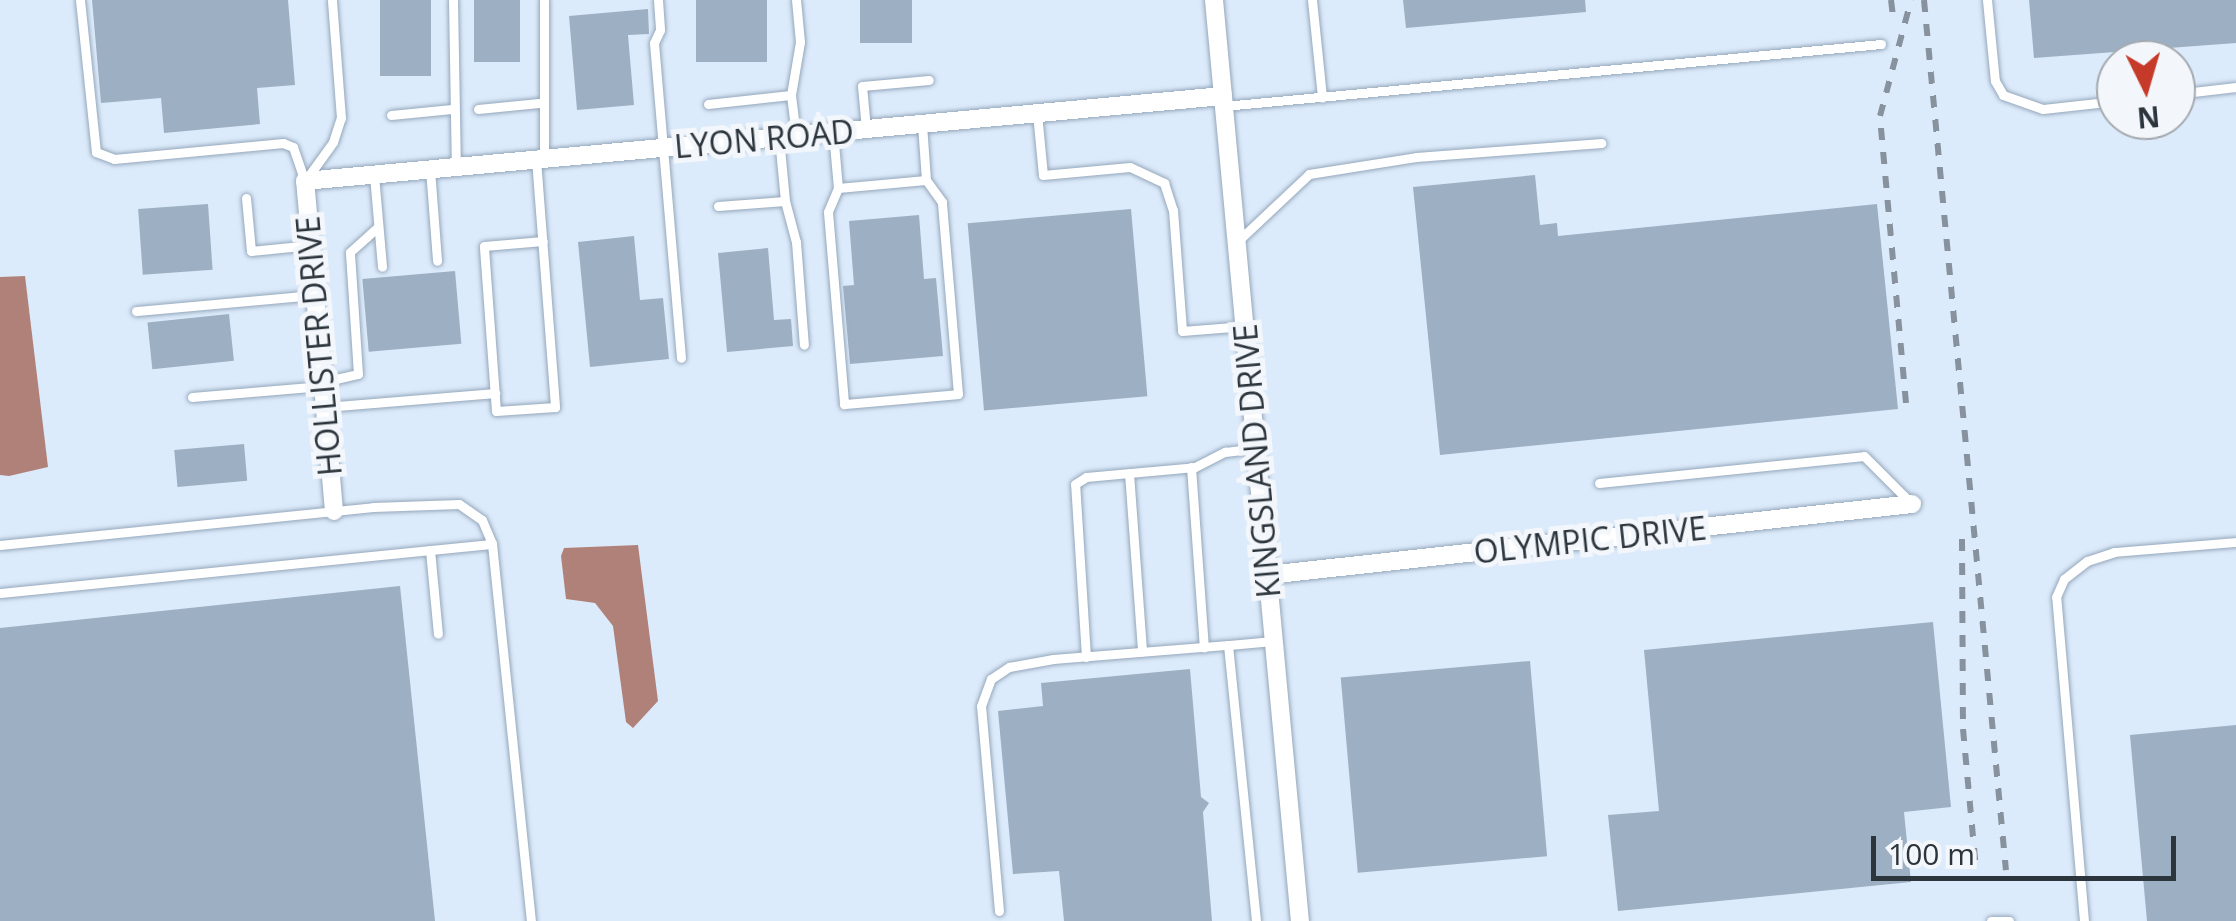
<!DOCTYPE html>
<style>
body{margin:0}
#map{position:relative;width:2236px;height:921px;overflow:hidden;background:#dcebfb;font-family:"Open Sans",sans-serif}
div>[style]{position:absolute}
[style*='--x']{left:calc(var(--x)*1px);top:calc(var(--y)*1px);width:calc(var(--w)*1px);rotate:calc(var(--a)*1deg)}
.water>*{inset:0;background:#b08179}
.building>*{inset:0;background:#9dafc3;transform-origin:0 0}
.roads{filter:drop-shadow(0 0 2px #95a7bb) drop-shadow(0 0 2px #95a7bb)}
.lane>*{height:9px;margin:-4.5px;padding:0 4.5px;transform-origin:4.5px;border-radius:4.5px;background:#fff}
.street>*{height:18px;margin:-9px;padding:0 9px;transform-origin:9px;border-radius:9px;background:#fff}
.rail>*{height:6px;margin-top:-3px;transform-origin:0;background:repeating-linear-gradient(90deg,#87929e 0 12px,transparent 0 24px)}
span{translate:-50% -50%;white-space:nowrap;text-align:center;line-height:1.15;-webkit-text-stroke:10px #f3f7fb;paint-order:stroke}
.street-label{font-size:32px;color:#2c343c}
.north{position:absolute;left:2096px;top:40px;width:100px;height:100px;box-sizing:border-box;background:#f3f7fb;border:2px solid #a3a9af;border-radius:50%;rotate:175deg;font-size:28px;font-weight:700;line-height:40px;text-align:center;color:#2c343c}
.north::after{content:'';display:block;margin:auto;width:35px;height:45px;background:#c63a2a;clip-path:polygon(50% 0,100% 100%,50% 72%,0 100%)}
.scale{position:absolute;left:1871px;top:836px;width:305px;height:45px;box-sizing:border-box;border:5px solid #2c343c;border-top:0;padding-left:12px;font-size:30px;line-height:35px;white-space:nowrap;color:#2c343c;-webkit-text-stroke:8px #f3f7fb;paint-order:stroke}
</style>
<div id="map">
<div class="water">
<div style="clip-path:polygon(25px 276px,48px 467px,9px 476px,0 475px,0 277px)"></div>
<div style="clip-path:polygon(638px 545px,658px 701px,633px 728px,626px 722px,613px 626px,595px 603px,566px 599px,561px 556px,564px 548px)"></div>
</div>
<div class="building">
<div style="clip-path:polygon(92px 0,288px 0,295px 85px,257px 88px,260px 124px,164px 133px,161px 98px,101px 103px)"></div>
<div style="left:380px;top:0;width:51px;height:76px"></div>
<div style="left:474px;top:0;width:46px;height:62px"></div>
<div style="left:696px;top:0;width:71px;height:62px"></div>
<div style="left:860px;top:0;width:52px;height:43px"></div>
<div style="clip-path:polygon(1403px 0,1585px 0,1586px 12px,1406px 28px)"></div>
<div style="clip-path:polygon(2029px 0,2236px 0,2236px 43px,2034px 58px)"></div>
<div style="clip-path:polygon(648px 9px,649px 34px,628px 35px,634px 105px,577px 110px,569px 16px)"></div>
<div style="clip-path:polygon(1535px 175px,1540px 225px,1557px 223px,1558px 236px,1877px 204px,1898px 409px,1440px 455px,1413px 187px)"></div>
<div style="left:208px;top:204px;width:66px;height:70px;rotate:86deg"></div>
<div style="left:1131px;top:209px;width:188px;height:164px;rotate:85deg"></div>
<div style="clip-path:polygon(919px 215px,924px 279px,936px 278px,943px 356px,850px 364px,843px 286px,854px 285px,849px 221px)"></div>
<div style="clip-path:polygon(634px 236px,640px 300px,663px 298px,669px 359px,590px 367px,578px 242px)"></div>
<div style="clip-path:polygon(768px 248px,774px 320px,791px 319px,793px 346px,727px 352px,718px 253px)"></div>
<div style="left:455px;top:271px;width:73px;height:93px;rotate:85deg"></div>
<div style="left:229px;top:314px;width:47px;height:82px;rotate:84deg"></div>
<div style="left:244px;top:444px;width:37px;height:70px;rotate:85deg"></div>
<div style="clip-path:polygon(400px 586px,435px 921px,0 921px,0 628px)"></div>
<div style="clip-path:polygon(1933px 622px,1951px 807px,1904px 812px,1911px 882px,1618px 911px,1608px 815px,1659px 811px,1644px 650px)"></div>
<div style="left:1530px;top:661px;width:196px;height:190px;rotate:85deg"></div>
<div style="clip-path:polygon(1190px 669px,1201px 797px,1209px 803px,1203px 812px,1212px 921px,1064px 921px,1059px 871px,1013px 874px,998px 711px,1043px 706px,1041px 683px)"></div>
<div style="clip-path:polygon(2236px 725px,2236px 921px,2147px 921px,2130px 735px)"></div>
</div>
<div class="roads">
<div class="lane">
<div style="--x:80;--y:0;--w:153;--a:84"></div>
<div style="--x:96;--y:152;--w:19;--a:21"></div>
<div style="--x:114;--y:159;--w:170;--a:-5.4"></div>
<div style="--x:283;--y:143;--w:11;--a:22"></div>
<div style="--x:293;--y:147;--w:36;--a:71"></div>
<div style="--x:305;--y:181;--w:48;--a:-54.3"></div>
<div style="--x:333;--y:142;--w:25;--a:-72"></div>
<div style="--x:341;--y:118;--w:118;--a:-94.4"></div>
<div style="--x:453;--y:0;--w:167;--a:89"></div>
<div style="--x:658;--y:0;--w:30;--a:86"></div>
<div style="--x:660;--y:30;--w:14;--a:115"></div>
<div style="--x:654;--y:43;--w:316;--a:85.1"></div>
<div style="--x:1312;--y:0;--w:98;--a:84.1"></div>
<div style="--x:1987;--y:0;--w:81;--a:84.4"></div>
<div style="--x:1995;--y:81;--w:16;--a:60"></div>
<div style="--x:2003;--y:95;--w:42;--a:19.3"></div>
<div style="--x:2043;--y:109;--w:73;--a:-6.3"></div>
<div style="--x:2176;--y:94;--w:60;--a:-6.7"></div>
<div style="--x:791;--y:95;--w:54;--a:-80.4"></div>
<div style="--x:800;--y:42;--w:42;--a:-95.4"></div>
<div style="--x:708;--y:104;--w:83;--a:-6.2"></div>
<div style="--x:791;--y:95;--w:41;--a:83"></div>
<div style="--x:1224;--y:106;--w:660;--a:-5.39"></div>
<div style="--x:478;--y:109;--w:61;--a:-5.6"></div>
<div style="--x:1037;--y:113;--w:62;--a:84.5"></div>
<div style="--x:1043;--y:175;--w:87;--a:-5.3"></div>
<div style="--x:1130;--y:167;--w:38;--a:25"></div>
<div style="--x:1164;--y:183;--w:28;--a:72"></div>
<div style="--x:1173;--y:210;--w:121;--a:85.7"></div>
<div style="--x:1182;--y:331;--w:63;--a:-4.5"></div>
<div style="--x:391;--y:115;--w:61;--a:-5.6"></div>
<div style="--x:866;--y:129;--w:43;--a:-95.3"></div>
<div style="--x:862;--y:86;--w:67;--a:-5.1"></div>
<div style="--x:833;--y:132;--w:56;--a:84.9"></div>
<div style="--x:838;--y:188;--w:88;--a:-5.2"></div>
<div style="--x:926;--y:180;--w:56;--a:-94.1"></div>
<div style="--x:536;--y:159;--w:249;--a:85.6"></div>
<div style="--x:555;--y:407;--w:59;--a:176.1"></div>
<div style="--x:496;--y:411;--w:165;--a:-94.2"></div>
<div style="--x:484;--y:246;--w:59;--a:-4.8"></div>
<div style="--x:544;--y:159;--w:159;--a:-90"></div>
<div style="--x:430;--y:169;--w:92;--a:85.6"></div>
<div style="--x:374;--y:175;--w:92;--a:85"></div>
<div style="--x:838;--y:188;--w:26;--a:113"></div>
<div style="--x:828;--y:212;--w:193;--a:85.2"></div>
<div style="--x:844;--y:404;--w:114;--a:-5"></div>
<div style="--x:958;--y:394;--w:193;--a:-94.8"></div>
<div style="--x:942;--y:202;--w:27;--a:-126"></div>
<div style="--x:246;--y:198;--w:53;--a:84.6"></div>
<div style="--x:251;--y:251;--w:60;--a:-5.7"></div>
<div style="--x:785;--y:201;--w:42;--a:75"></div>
<div style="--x:796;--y:242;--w:103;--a:85.6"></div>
<div style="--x:718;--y:206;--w:67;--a:-4.3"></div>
<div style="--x:785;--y:201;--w:64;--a:-95.4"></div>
<div style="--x:1239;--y:240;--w:96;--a:-43.3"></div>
<div style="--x:1309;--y:174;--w:108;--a:-9"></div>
<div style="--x:1416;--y:157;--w:186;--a:-4.3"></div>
<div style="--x:136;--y:311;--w:180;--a:-5.1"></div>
<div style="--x:323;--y:382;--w:36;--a:-13"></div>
<div style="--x:358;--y:374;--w:122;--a:-93.8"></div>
<div style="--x:350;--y:252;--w:38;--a:-42"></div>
<div style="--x:192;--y:397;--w:131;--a:-4.8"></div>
<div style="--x:325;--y:407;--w:171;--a:-4.7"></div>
<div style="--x:1191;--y:467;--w:181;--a:85.9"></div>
<div style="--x:1129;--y:473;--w:179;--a:85.8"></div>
<div style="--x:1599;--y:483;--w:266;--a:-5.8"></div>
<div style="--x:1864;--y:456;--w:65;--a:45"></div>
<div style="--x:0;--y:545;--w:375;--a:-5.8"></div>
<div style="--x:373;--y:507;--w:86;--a:-2"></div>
<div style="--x:459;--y:504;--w:28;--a:35"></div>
<div style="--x:482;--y:520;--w:26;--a:67"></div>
<div style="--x:492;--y:544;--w:379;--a:84.1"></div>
<div style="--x:430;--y:550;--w:84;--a:84.6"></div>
<div style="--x:0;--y:593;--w:494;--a:-5.7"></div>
<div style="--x:1228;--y:645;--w:46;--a:-5"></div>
<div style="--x:1086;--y:657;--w:173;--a:-93.6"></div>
<div style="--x:1075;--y:484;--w:13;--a:-32"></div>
<div style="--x:1086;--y:477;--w:109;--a:-5.2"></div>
<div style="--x:1195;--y:467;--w:34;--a:-27"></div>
<div style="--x:1225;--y:452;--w:31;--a:-7"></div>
<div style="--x:999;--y:911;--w:206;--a:-95"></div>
<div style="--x:981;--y:706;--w:29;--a:-70"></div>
<div style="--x:991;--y:679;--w:22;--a:-34"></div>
<div style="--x:1009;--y:667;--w:45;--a:-10.3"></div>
<div style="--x:1053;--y:659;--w:176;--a:-4.6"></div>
<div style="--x:1228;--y:645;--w:277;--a:84.2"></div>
<div style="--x:1991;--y:921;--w:18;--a:0"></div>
<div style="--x:2084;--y:921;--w:325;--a:-94.9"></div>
<div style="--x:2056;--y:597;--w:20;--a:-66"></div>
<div style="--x:2064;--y:579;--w:29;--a:-38"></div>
<div style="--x:2087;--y:561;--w:28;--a:-18"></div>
<div style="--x:2114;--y:552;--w:122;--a:-4.7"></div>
</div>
<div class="street">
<div style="--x:1214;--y:0;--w:925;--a:84.67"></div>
<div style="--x:334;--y:511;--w:331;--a:-95"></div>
<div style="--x:305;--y:181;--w:922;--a:-5.29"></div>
<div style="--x:1268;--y:575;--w:648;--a:-6.29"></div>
</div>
</div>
<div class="rail">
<div style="--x:1891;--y:0;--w:17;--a:83"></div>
<div style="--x:1924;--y:0;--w:874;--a:84.62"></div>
<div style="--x:1906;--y:403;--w:288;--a:-95.2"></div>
<div style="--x:1880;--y:116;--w:120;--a:-75"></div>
<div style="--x:1962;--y:539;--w:190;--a:89.7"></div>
<div style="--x:1963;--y:729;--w:141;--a:84.7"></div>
</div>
<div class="street-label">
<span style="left:764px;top:139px;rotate:-5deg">LYON ROAD</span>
<span style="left:319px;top:346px;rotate:-95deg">HOLLISTER DRIVE</span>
<span style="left:1257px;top:461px;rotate:-95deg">KINGSLAND DRIVE</span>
<span style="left:1590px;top:540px;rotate:-6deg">OLYMPIC DRIVE</span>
</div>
<div class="north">N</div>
<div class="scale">100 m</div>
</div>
